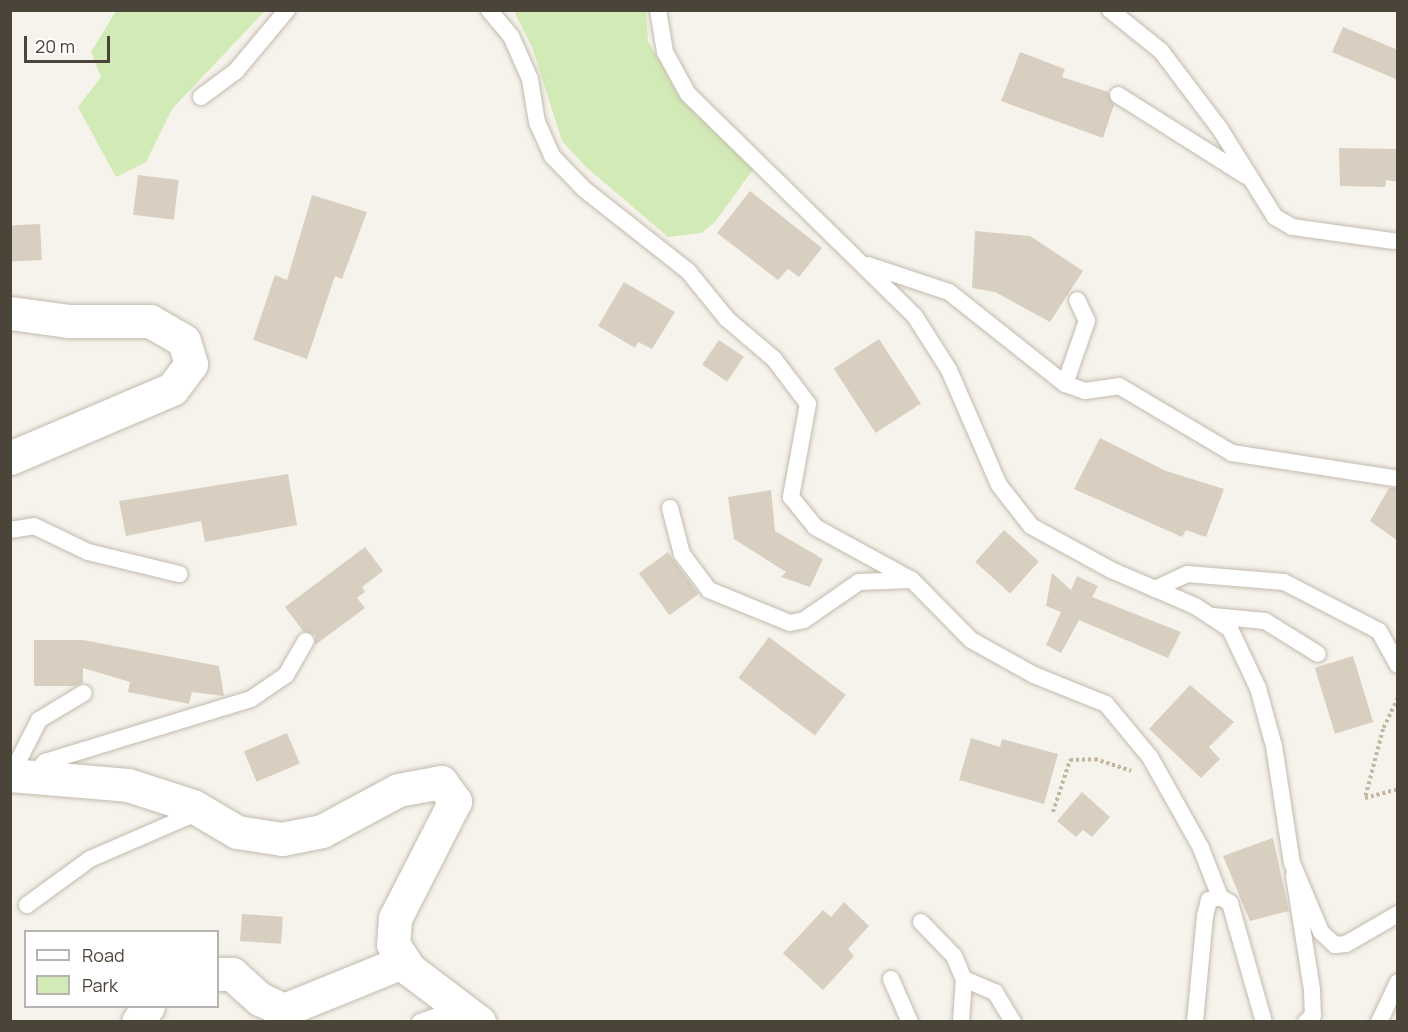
<!DOCTYPE html>
<style>
body{margin:0}
#map{position:relative;width:1408px;height:1032px;overflow:hidden;background:#f6f3ec;font-family:Manrope,sans-serif}
div>[style]{position:absolute}
[style*='--x']{left:calc(var(--x)*1px);top:calc(var(--y)*1px);width:calc(var(--w)*1px);rotate:calc(var(--a)*1deg)}
.green>*{inset:0;background:#d2eab5}
.building>*{inset:0;background:#d8cfc1;transform-origin:0 0}
.path>*{height:4px;margin-top:-2px;transform-origin:0;background:repeating-linear-gradient(90deg,#c4b79f 0 3px,transparent 0 6px)}
.roads{filter:drop-shadow(0 0 2px #c2bbae) drop-shadow(0 0 2px #c2bbae)}
.service>*{height:16px;margin:-8px;padding:0 8px;transform-origin:8px;border-radius:8px;background:#fff}
.minor>*{height:33px;margin:-16.5px;padding:0 16.5px;transform-origin:16.5px;border-radius:16.5px;background:#fff}
span{translate:-50% -50%;white-space:nowrap;text-align:center;line-height:1.15;-webkit-text-stroke:5px #fff;paint-order:stroke}
.frame{position:absolute;inset:0;border:12px solid #4b4439;pointer-events:none}
.legend{position:absolute;left:24px;top:930px;width:195px;height:78px;box-sizing:border-box;background:#fff;border:2px solid #b7b4b0;margin:0;padding:8px 10px;list-style:none;font-size:18px;color:#4b4439}
.legend li{display:flex;align-items:center;gap:12px;height:30px}
.legend b{width:30px;border:2px solid #b7b4b0}
.scale{position:absolute;left:24px;top:36px;width:86px;height:27px;box-sizing:border-box;border:3px solid #4b4439;border-top:0;padding-left:8px;font-size:18px;line-height:21px;white-space:nowrap;color:#4b4439;-webkit-text-stroke:4px #fff;paint-order:stroke}
</style>
<div id="map">
<div class="green">
<div style="clip-path:polygon(116px 11px,265px 11px,172px 109px,146px 162px,116px 177px,78px 107px,101px 77px,91px 52px)"></div>
<div style="clip-path:polygon(514px 11px,646px 11px,648px 41px,678px 94px,754px 168px,715px 222px,701px 233px,668px 237px,585px 166px,562px 141px,532px 47px)"></div>
</div>
<div class="building">
<div style="clip-path:polygon(1343px 27px,1398px 50px,1398px 80px,1332px 52px)"></div>
<div style="clip-path:polygon(1020px 52px,1065px 69px,1062px 77px,1108px 92px,1114px 105px,1103px 138px,1001px 101px)"></div>
<div style="clip-path:polygon(1339px 148px,1398px 149px,1398px 182px,1386px 180px,1385px 187px,1340px 186px)"></div>
<div style="left:138px;top:175px;width:41px;height:40px;rotate:7deg"></div>
<div style="clip-path:polygon(750px 191px,822px 248px,799px 277px,788px 269px,778px 280px,717px 233px)"></div>
<div style="clip-path:polygon(312px 195px,367px 212px,342px 279px,335px 276px,307px 359px,253px 340px,275px 275px,287px 280px)"></div>
<div style="left:40px;top:224px;width:36px;height:30px;rotate:87deg"></div>
<div style="clip-path:polygon(975px 231px,1030px 236px,1083px 271px,1050px 322px,995px 292px,972px 288px)"></div>
<div style="clip-path:polygon(624px 282px,675px 312px,652px 349px,638px 342px,635px 348px,598px 326px)"></div>
<div style="left:879px;top:339px;width:77px;height:54px;rotate:57deg"></div>
<div style="left:719px;top:340px;width:30px;height:30px;rotate:34deg"></div>
<div style="clip-path:polygon(1100px 438px,1166px 471px,1224px 489px,1206px 537px,1186px 530px,1182px 537px,1074px 489px)"></div>
<div style="clip-path:polygon(288px 474px,297px 525px,205px 542px,201px 521px,126px 536px,119px 501px)"></div>
<div style="clip-path:polygon(1389px 488px,1398px 488px,1398px 541px,1370px 521px)"></div>
<div style="clip-path:polygon(771px 490px,775px 531px,823px 559px,810px 587px,781px 577px,786px 572px,734px 539px,728px 497px)"></div>
<div style="left:1004px;top:530px;width:47px;height:43px;rotate:42deg"></div>
<div style="clip-path:polygon(365px 547px,383px 571px,362px 587px,365px 592px,357px 598px,365px 608px,315px 645px,315px 635px,303px 631px,285px 607px)"></div>
<div style="left:668px;top:552px;width:52px;height:36px;rotate:54deg"></div>
<div style="clip-path:polygon(1052px 573px,1071px 590px,1077px 576px,1098px 586px,1092px 597px,1181px 632px,1168px 658px,1079px 620px,1061px 653px,1046px 645px,1061px 612px,1046px 606px)"></div>
<div style="left:769px;top:637px;width:96px;height:51px;rotate:37deg"></div>
<div style="clip-path:polygon(34px 640px,83px 640px,219px 666px,224px 696px,192px 692px,189px 704px,128px 692px,130px 682px,83px 668px,83px 683px,75px 686px,34px 686px)"></div>
<div style="left:1353px;top:656px;width:69px;height:40px;rotate:73deg"></div>
<div style="clip-path:polygon(1190px 685px,1234px 722px,1209px 747px,1220px 759px,1201px 778px,1149px 729px)"></div>
<div style="left:287px;top:733px;width:33px;height:47px;rotate:67deg"></div>
<div style="clip-path:polygon(971px 738px,1000px 747px,1002px 739px,1058px 754px,1044px 804px,959px 780px)"></div>
<div style="clip-path:polygon(1082px 792px,1110px 817px,1092px 837px,1083px 830px,1076px 837px,1057px 821px)"></div>
<div style="clip-path:polygon(1273px 838px,1289px 911px,1250px 921px,1223px 856px)"></div>
<div style="clip-path:polygon(844px 902px,869px 926px,848px 949px,854px 956px,823px 990px,783px 953px,823px 910px,831px 917px)"></div>
<div style="left:242px;top:914px;width:41px;height:27px;rotate:4deg"></div>
</div>
<div class="path">
<div style="--x:1398;--y:698;--w:34;--a:116"></div>
<div style="--x:1383;--y:729;--w:71;--a:104.6"></div>
<div style="--x:1365;--y:798;--w:34;--a:-15"></div>
<div style="--x:1053;--y:812;--w:55;--a:-71.9"></div>
<div style="--x:1070;--y:760;--w:25;--a:-2"></div>
<div style="--x:1095;--y:759;--w:38;--a:18"></div>
</div>
<div class="roads">
<div class="service">
<div style="--x:489;--y:10;--w:34;--a:50"></div>
<div style="--x:511;--y:36;--w:47;--a:66.2"></div>
<div style="--x:530;--y:79;--w:44;--a:80.8"></div>
<div style="--x:537;--y:122;--w:37;--a:66"></div>
<div style="--x:552;--y:156;--w:47;--a:45.9"></div>
<div style="--x:585;--y:190;--w:131;--a:38.2"></div>
<div style="--x:688;--y:271;--w:62;--a:50.9"></div>
<div style="--x:727;--y:319;--w:62;--a:40.4"></div>
<div style="--x:774;--y:359;--w:56;--a:52.9"></div>
<div style="--x:808;--y:404;--w:95;--a:100.4"></div>
<div style="--x:791;--y:497;--w:38;--a:51"></div>
<div style="--x:815;--y:527;--w:111;--a:28.7"></div>
<div style="--x:912;--y:580;--w:84;--a:45.5"></div>
<div style="--x:971;--y:640;--w:72;--a:29.1"></div>
<div style="--x:1034;--y:675;--w:78;--a:21.9"></div>
<div style="--x:1106;--y:704;--w:69;--a:50.3"></div>
<div style="--x:1150;--y:757;--w:104;--a:60.7"></div>
<div style="--x:1201;--y:848;--w:53;--a:68.8"></div>
<div style="--x:658;--y:10;--w:43;--a:80.5"></div>
<div style="--x:665;--y:52;--w:48;--a:61.3"></div>
<div style="--x:688;--y:94;--w:316;--a:44.4"></div>
<div style="--x:914;--y:315;--w:65;--a:57.5"></div>
<div style="--x:949;--y:370;--w:125;--a:66.5"></div>
<div style="--x:999;--y:485;--w:52;--a:52"></div>
<div style="--x:1031;--y:526;--w:91;--a:28.8"></div>
<div style="--x:1111;--y:570;--w:91;--a:23.2"></div>
<div style="--x:1195;--y:606;--w:42;--a:33.3"></div>
<div style="--x:1230;--y:629;--w:65;--a:64.6"></div>
<div style="--x:1258;--y:688;--w:60;--a:74.6"></div>
<div style="--x:1274;--y:746;--w:118;--a:81.3"></div>
<div style="--x:1292;--y:863;--w:75;--a:67.2"></div>
<div style="--x:1321;--y:932;--w:19;--a:43"></div>
<div style="--x:1335;--y:945;--w:11;--a:-5"></div>
<div style="--x:1346;--y:944;--w:60;--a:-30"></div>
<div style="--x:1110;--y:10;--w:65;--a:38.8"></div>
<div style="--x:1161;--y:51;--w:98;--a:52.9"></div>
<div style="--x:1220;--y:129;--w:104;--a:58"></div>
<div style="--x:1275;--y:217;--w:20;--a:30"></div>
<div style="--x:1292;--y:227;--w:102;--a:7.9"></div>
<div style="--x:1118;--y:95;--w:151;--a:32.3"></div>
<div style="--x:201;--y:97;--w:44;--a:-36.6"></div>
<div style="--x:236;--y:71;--w:80;--a:-50.1"></div>
<div style="--x:868;--y:265;--w:85;--a:18.4"></div>
<div style="--x:949;--y:292;--w:148;--a:38.4"></div>
<div style="--x:1065;--y:384;--w:67;--a:-70.8"></div>
<div style="--x:1087;--y:321;--w:23;--a:-115"></div>
<div style="--x:1065;--y:384;--w:21;--a:19"></div>
<div style="--x:1085;--y:391;--w:34;--a:-8"></div>
<div style="--x:1119;--y:386;--w:131;--a:30.7"></div>
<div style="--x:1232;--y:453;--w:164;--a:8.8"></div>
<div style="--x:670;--y:508;--w:48;--a:75.4"></div>
<div style="--x:682;--y:554;--w:45;--a:53.1"></div>
<div style="--x:709;--y:590;--w:87;--a:22.2"></div>
<div style="--x:790;--y:623;--w:14;--a:-12"></div>
<div style="--x:804;--y:620;--w:67;--a:-34.6"></div>
<div style="--x:859;--y:582;--w:52;--a:-2.2"></div>
<div style="--x:10;--y:530;--w:24;--a:-9"></div>
<div style="--x:34;--y:526;--w:60;--a:25.7"></div>
<div style="--x:88;--y:552;--w:94;--a:13.6"></div>
<div style="--x:1155;--y:589;--w:35;--a:-25"></div>
<div style="--x:1187;--y:574;--w:97;--a:4.7"></div>
<div style="--x:1284;--y:582;--w:107;--a:27.3"></div>
<div style="--x:1379;--y:631;--w:39;--a:61"></div>
<div style="--x:1213;--y:616;--w:52;--a:5.5"></div>
<div style="--x:1265;--y:621;--w:62;--a:31.9"></div>
<div style="--x:11;--y:775;--w:62;--a:-63"></div>
<div style="--x:39;--y:720;--w:52;--a:-31"></div>
<div style="--x:32;--y:776;--w:19;--a:-47"></div>
<div style="--x:45;--y:762;--w:215;--a:-17"></div>
<div style="--x:251;--y:699;--w:42;--a:-34.4"></div>
<div style="--x:286;--y:675;--w:39;--a:-60"></div>
<div style="--x:1294;--y:876;--w:115;--a:81"></div>
<div style="--x:1312;--y:990;--w:25;--a:88"></div>
<div style="--x:1313;--y:1015;--w:10;--a:135"></div>
<div style="--x:27;--y:905;--w:78;--a:-36.1"></div>
<div style="--x:90;--y:859;--w:121;--a:-23.4"></div>
<div style="--x:921;--y:922;--w:47;--a:45.9"></div>
<div style="--x:954;--y:956;--w:25;--a:67"></div>
<div style="--x:964;--y:979;--w:43;--a:94"></div>
<div style="--x:891;--y:979;--w:47;--a:66.2"></div>
<div style="--x:964;--y:979;--w:34;--a:23"></div>
<div style="--x:995;--y:992;--w:35;--a:59"></div>
<div style="--x:420;--y:1022;--w:43;--a:-18.9"></div>
<div style="--x:1195;--y:1022;--w:106;--a:-84.6"></div>
<div style="--x:1205;--y:916;--w:16;--a:-76"></div>
<div style="--x:1209;--y:900;--w:11;--a:-15"></div>
<div style="--x:1220;--y:897;--w:12;--a:31"></div>
<div style="--x:1230;--y:903;--w:124;--a:74.1"></div>
<div style="--x:1379;--y:1022;--w:44;--a:-64.6"></div>
</div>
<div class="minor">
<div style="--x:10;--y:313;--w:60;--a:7.7"></div>
<div style="--x:69;--y:321;--w:81;--a:0"></div>
<div style="--x:150;--y:321;--w:39;--a:30"></div>
<div style="--x:184;--y:341;--w:24;--a:73"></div>
<div style="--x:191;--y:364;--w:31;--a:127"></div>
<div style="--x:172;--y:389;--w:176;--a:156.9"></div>
<div style="--x:10;--y:775;--w:118;--a:4.8"></div>
<div style="--x:128;--y:785;--w:68;--a:17.9"></div>
<div style="--x:193;--y:806;--w:51;--a:30.6"></div>
<div style="--x:237;--y:832;--w:46;--a:8.8"></div>
<div style="--x:282;--y:839;--w:41;--a:-11.3"></div>
<div style="--x:322;--y:831;--w:86;--a:-28.3"></div>
<div style="--x:398;--y:790;--w:44;--a:-10.5"></div>
<div style="--x:441;--y:782;--w:24;--a:54"></div>
<div style="--x:455;--y:801;--w:131;--a:117.1"></div>
<div style="--x:395;--y:918;--w:26;--a:94"></div>
<div style="--x:393;--y:944;--w:30;--a:57"></div>
<div style="--x:409;--y:969;--w:88;--a:37.1"></div>
<div style="--x:218;--y:974;--w:14;--a:0"></div>
<div style="--x:232;--y:974;--w:38;--a:42"></div>
<div style="--x:260;--y:999;--w:26;--a:25"></div>
<div style="--x:284;--y:1010;--w:127;--a:-22.1"></div>
<div style="--x:138;--y:1022;--w:19;--a:-58"></div>
</div>
</div>
<div class="frame"></div>
<ul class="legend">
<li><b style="height:8px;background:#fff"></b>Road</li>
<li><b style="height:16px;background:#d2eab5"></b>Park</li>
</ul>
<div class="scale">20 m</div>
</div>
